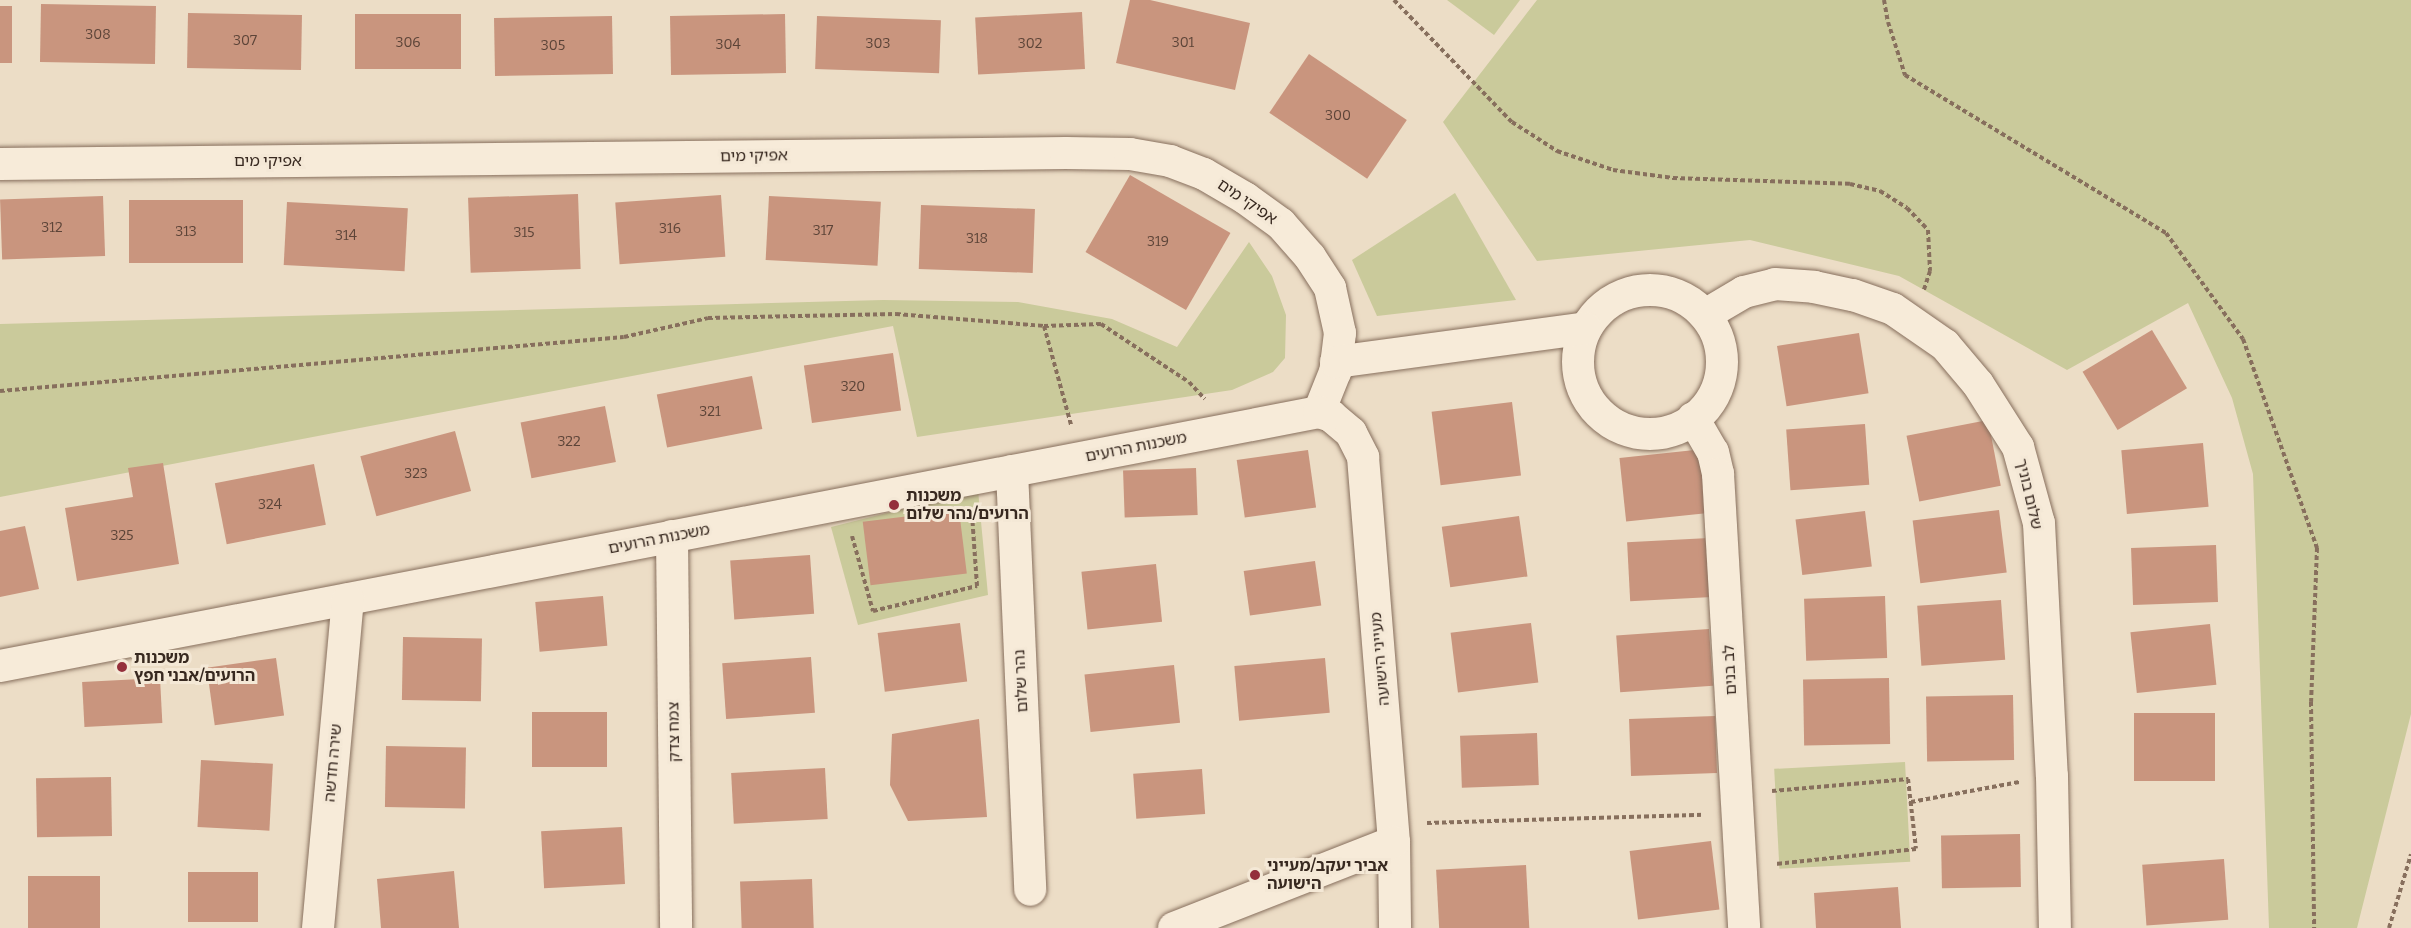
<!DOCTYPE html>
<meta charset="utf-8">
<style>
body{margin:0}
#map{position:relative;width:2411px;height:928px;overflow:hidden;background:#ecddc6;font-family:Bitter,"Noto Sans Hebrew",serif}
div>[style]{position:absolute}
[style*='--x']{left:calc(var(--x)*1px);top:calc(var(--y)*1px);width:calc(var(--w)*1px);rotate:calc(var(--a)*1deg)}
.green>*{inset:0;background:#caca9b;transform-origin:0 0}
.building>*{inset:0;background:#c9957e;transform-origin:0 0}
.path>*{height:4px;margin-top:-2px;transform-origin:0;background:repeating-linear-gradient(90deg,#876f5d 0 4.5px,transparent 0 7.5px)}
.roads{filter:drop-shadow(0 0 2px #876f5d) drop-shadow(0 0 2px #876f5d)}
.street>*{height:32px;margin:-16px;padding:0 16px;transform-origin:16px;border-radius:16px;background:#f7ebd9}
.street>.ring{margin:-16px;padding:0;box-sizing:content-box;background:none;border:32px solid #f7ebd9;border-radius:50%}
.dots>*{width:16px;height:16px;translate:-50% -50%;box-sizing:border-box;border:3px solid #f4e8d6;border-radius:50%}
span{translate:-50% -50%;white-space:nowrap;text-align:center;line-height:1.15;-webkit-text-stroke:6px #f4e8d6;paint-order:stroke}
.number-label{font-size:14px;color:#5c4438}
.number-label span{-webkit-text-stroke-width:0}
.street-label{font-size:16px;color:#382920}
.poi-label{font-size:16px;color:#382920;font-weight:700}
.left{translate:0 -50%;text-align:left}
</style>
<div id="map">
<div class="green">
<div style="clip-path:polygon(1447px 0,1520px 0,1494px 35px)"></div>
<div style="clip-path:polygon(1537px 0,2411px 0,2411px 714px,2357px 928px,2269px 928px,2253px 474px,2232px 398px,2188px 303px,2067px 370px,1899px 276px,1750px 240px,1537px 261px,1443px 122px)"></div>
<div style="clip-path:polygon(1455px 193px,1516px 300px,1377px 316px,1352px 260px)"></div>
<div style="clip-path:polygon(1249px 242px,1272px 276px,1286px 315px,1285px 358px,1273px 372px,1232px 390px,917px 437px,893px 326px,0 497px,0 324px,883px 300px,1018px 302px,1112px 319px,1177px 347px)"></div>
<div style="clip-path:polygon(978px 490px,988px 595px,858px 625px,831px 527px)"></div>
<div style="left:1905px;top:762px;width:100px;height:131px;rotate:87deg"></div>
</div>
<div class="building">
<div style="clip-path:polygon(1130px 0,1150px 0,1250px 23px,1235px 90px,1116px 63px)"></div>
<div style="left:41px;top:4px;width:115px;height:58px;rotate:1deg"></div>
<div style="left:0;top:6px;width:12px;height:57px"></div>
<div style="left:1082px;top:12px;width:57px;height:107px;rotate:87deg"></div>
<div style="left:188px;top:13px;width:114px;height:55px;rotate:1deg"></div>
<div style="left:461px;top:14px;width:55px;height:106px;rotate:90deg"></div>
<div style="left:785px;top:14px;width:59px;height:115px;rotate:89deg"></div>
<div style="left:612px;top:16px;width:58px;height:118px;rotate:89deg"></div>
<div style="left:817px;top:16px;width:124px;height:53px;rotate:2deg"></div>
<div style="left:1309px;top:54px;width:118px;height:71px;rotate:34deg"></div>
<div style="left:1130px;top:175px;width:116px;height:89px;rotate:30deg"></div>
<div style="left:578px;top:194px;width:75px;height:110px;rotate:88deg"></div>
<div style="left:721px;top:195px;width:62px;height:106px;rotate:86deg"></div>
<div style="left:103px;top:196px;width:60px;height:103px;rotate:88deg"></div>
<div style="left:769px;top:196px;width:112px;height:64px;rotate:3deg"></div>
<div style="left:129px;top:200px;width:114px;height:63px"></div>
<div style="left:287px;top:202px;width:121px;height:63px;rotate:3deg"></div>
<div style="left:921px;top:205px;width:114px;height:64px;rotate:2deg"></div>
<div style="left:2152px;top:330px;width:68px;height:81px;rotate:59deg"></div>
<div style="left:1859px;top:333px;width:61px;height:83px;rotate:81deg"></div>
<div style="left:893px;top:353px;width:58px;height:90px;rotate:82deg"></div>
<div style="left:752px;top:376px;width:54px;height:97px;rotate:79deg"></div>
<div style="left:1512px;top:402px;width:74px;height:81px;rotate:83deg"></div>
<div style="left:605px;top:406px;width:57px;height:86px;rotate:79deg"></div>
<div style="left:1988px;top:420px;width:67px;height:83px;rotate:79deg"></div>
<div style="left:1865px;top:424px;width:61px;height:79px;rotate:86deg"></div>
<div style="left:455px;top:431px;width:62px;height:98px;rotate:75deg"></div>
<div style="left:2203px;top:443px;width:64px;height:82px;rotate:85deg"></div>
<div style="left:1704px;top:449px;width:64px;height:85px;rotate:84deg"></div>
<div style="left:1308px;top:450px;width:58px;height:72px;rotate:82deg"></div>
<div style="clip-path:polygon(163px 463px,179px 564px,77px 581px,65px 508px,133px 497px,128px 468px)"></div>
<div style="left:314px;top:464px;width:62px;height:101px;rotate:79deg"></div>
<div style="left:1196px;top:468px;width:47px;height:73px;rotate:88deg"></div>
<div style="left:959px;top:510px;width:64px;height:97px;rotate:83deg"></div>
<div style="left:1999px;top:510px;width:63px;height:87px;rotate:83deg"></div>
<div style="left:1865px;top:511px;width:56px;height:70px;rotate:83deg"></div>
<div style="left:1519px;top:516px;width:61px;height:78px;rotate:82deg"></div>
<div style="clip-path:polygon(25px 526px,39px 589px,0 597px,0 531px)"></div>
<div style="left:1709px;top:538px;width:59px;height:82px;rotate:87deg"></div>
<div style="left:2216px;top:545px;width:57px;height:85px;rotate:88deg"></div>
<div style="left:810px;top:555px;width:59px;height:80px;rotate:86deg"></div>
<div style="left:1315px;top:561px;width:45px;height:72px;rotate:82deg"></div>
<div style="left:1156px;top:564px;width:58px;height:75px;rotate:84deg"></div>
<div style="left:603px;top:596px;width:50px;height:68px;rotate:85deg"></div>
<div style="left:1885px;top:596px;width:62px;height:81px;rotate:88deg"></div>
<div style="left:2001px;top:600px;width:60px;height:84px;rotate:86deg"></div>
<div style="left:960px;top:623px;width:59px;height:83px;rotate:83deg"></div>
<div style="left:1531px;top:623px;width:60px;height:81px;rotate:83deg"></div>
<div style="left:2210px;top:624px;width:61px;height:80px;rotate:84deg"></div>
<div style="left:1709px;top:629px;width:57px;height:93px;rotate:86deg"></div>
<div style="left:403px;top:637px;width:79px;height:63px;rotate:1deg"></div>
<div style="left:811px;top:657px;width:56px;height:89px;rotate:86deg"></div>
<div style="left:276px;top:658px;width:58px;height:70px;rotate:82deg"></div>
<div style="left:1325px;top:658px;width:55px;height:91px;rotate:85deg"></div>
<div style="left:1174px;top:665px;width:58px;height:90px;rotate:84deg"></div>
<div style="left:160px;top:678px;width:45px;height:78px;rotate:87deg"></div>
<div style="left:1889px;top:678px;width:66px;height:86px;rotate:89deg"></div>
<div style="left:2013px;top:695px;width:65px;height:87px;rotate:89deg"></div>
<div style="left:607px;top:712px;width:55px;height:75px;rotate:90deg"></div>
<div style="left:2134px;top:713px;width:81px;height:68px"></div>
<div style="left:1715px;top:716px;width:57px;height:86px;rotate:88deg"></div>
<div style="clip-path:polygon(979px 719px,987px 817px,908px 821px,890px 785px,892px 734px)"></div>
<div style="left:1537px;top:733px;width:52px;height:77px;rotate:88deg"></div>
<div style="left:386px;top:746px;width:80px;height:61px;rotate:1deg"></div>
<div style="left:201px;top:760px;width:72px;height:67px;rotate:3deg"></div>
<div style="left:825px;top:768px;width:51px;height:94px;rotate:87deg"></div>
<div style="left:1202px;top:769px;width:45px;height:69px;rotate:86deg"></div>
<div style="left:111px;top:777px;width:59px;height:75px;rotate:89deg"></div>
<div style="left:622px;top:827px;width:57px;height:81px;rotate:87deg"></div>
<div style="left:2020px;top:834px;width:53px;height:79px;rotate:89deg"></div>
<div style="left:1711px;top:841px;width:69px;height:82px;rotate:83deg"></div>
<div style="left:2224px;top:859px;width:61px;height:82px;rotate:86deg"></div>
<div style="left:1526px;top:865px;width:63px;height:90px;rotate:87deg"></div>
<div style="clip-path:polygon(454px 871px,459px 928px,381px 928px,377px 879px)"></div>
<div style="left:258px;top:872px;width:50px;height:70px;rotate:90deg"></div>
<div style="left:28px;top:876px;width:72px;height:52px"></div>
<div style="left:812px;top:879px;width:49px;height:72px;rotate:88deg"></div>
<div style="clip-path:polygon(1898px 887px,1901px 928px,1816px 928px,1814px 893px)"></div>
</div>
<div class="path">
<div style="--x:1394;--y:0;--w:170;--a:46"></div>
<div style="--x:1512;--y:122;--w:54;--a:32.8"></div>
<div style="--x:1557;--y:151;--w:59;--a:18.7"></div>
<div style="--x:1613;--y:170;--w:61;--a:7.6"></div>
<div style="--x:1673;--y:178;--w:177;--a:1.9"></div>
<div style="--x:1850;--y:184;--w:31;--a:13"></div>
<div style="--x:1880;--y:191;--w:32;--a:32"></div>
<div style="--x:1907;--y:208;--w:30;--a:46"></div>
<div style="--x:1928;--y:230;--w:41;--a:87.2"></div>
<div style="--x:1930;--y:271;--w:20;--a:108"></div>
<div style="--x:1884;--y:0;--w:22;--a:80"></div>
<div style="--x:1888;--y:22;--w:56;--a:72.2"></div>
<div style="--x:1905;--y:75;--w:305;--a:31.2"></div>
<div style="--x:2166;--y:233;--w:131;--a:54"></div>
<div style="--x:2243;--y:339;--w:222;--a:70.5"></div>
<div style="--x:2317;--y:548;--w:154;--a:92.2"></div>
<div style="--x:2311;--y:702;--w:226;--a:89.2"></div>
<div style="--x:1044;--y:326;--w:103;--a:74.7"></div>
<div style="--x:0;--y:391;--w:626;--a:-4.95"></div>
<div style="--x:624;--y:337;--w:86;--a:-12.7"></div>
<div style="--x:708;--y:318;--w:188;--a:-1.2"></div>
<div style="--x:896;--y:314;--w:148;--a:4.6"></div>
<div style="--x:1044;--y:326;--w:57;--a:-2"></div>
<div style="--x:1101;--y:324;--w:105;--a:33.4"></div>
<div style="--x:1189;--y:382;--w:23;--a:47"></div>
<div style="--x:852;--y:536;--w:78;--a:74.4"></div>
<div style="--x:873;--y:611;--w:107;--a:-13.5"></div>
<div style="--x:977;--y:586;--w:71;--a:-94"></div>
<div style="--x:1772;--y:791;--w:137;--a:-5"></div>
<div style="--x:1908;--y:779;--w:70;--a:83.5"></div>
<div style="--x:1916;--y:849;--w:142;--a:173.9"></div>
<div style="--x:1911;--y:802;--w:110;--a:-10.5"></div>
<div style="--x:1427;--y:823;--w:277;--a:-1.7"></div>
<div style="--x:2389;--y:928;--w:77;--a:-73.4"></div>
</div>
<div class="roads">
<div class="street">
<div style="--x:0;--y:164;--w:1066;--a:-0.59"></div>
<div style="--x:1066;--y:153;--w:64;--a:0.9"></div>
<div style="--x:1130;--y:154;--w:41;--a:9.9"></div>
<div style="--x:1170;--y:161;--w:36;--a:21"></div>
<div style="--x:1204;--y:174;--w:48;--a:30.3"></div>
<div style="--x:1245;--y:198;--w:44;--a:35.8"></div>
<div style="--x:1281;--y:224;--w:44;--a:48.7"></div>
<div style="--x:1310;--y:257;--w:37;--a:57"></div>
<div style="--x:1330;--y:288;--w:46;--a:77.5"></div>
<div style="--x:1340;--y:333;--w:39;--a:97"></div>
<div style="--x:1335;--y:372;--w:43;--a:111.8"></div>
<div class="ring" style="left:1578px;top:290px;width:112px;height:112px"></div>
<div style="--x:1705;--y:315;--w:45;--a:-30.5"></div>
<div style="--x:1744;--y:292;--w:32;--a:-14"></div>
<div style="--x:1775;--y:284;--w:39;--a:4"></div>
<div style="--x:1814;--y:287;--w:40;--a:12"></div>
<div style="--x:1853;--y:295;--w:42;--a:19.3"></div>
<div style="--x:1893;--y:309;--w:63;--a:34.7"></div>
<div style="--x:1945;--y:345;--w:51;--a:49.8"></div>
<div style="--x:1978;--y:384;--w:75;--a:57.6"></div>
<div style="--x:2018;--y:447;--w:79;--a:74.6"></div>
<div style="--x:2039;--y:523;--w:253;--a:87.1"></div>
<div style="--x:2052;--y:776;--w:152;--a:88.9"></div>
<div style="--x:1336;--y:362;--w:252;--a:-7.7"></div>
<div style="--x:1693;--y:418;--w:39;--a:60"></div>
<div style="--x:1713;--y:452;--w:23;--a:77"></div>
<div style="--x:1718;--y:474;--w:455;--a:86.7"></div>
<div style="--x:1012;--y:471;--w:419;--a:87.5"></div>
<div style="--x:672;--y:536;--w:392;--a:89.4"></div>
<div style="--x:0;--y:666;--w:1343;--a:-10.9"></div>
<div style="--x:1319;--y:412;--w:13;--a:18"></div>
<div style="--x:1331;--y:416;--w:26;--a:40"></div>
<div style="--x:1351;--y:433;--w:27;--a:63"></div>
<div style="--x:1363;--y:457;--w:386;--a:85.4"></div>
<div style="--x:1394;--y:842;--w:86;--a:89.3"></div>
<div style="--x:318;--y:928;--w:330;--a:-84.8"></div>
<div style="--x:1174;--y:928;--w:236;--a:-21.4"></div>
</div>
</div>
<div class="dots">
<div style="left:894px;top:505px;background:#942f3b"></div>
<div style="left:122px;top:667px;background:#942f3b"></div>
<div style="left:1255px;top:875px;background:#942f3b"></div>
</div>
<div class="number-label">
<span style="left:98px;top:35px">308</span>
<span style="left:245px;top:41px">307</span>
<span style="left:408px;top:43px">306</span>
<span style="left:1183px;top:43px">301</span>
<span style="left:878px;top:44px">303</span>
<span style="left:1030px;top:44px">302</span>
<span style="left:728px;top:45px">304</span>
<span style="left:553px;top:46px">305</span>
<span style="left:1338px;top:116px">300</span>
<span style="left:52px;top:228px">312</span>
<span style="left:670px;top:229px">316</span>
<span style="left:823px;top:231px">317</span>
<span style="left:186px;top:232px">313</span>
<span style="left:524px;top:233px">315</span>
<span style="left:346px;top:236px">314</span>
<span style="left:977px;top:239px">318</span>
<span style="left:1158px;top:242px">319</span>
<span style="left:853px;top:387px">320</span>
<span style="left:710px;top:412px">321</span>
<span style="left:569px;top:442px">322</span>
<span style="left:416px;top:474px">323</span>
<span style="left:270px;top:505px">324</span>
<span style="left:122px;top:536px">325</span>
</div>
<div class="street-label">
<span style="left:754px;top:156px;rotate:-1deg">אפיקי מים</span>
<span style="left:268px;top:161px">אפיקי מים</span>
<span style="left:1247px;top:202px;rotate:34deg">אפיקי מים</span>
<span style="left:1136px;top:447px;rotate:-11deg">משכנות הרועים</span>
<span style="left:2029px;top:494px;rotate:77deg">שלום בוניך</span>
<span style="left:659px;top:539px;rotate:-11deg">משכנות הרועים</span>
<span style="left:1380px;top:659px;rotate:-95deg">מעייני הישועה</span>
<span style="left:1730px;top:670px;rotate:-93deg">לב בנים</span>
<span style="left:1021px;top:681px;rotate:-93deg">נהר שלום</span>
<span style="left:674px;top:732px;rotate:-91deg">צמח צדק</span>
<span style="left:333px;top:763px;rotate:-85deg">שירה חדשה</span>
</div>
<div class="poi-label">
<span class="left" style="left:906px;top:505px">משכנות<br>הרועים/נהר שלום</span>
<span class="left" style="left:134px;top:667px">משכנות<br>הרועים/אבני חפץ</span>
<span class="left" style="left:1267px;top:875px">אביר יעקב/מעייני<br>הישועה</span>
</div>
</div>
